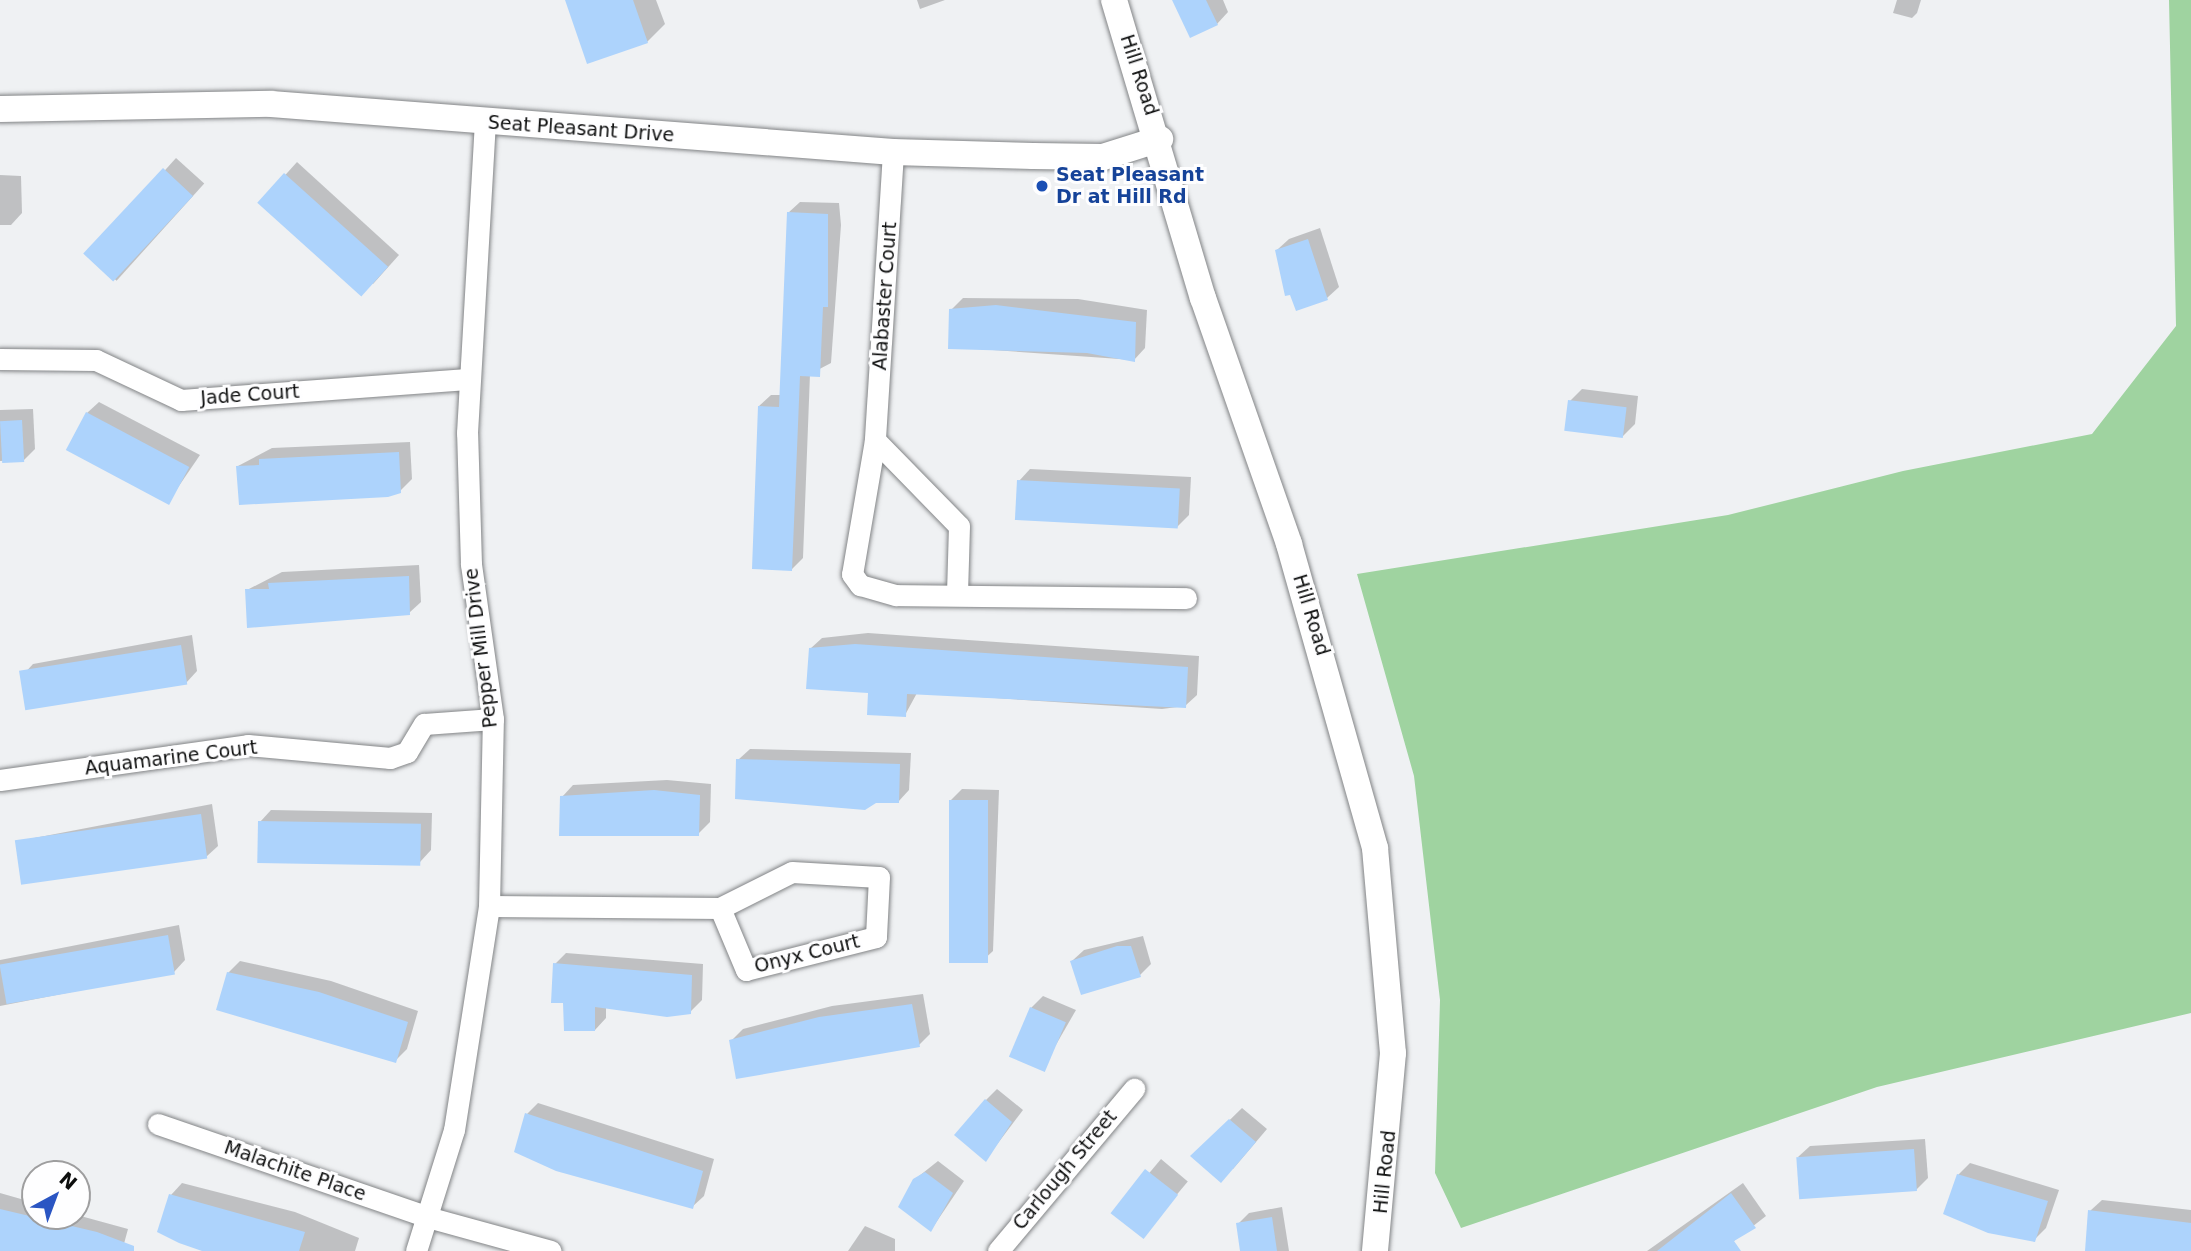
<!DOCTYPE html>
<style>
body{margin:0}
#map{position:relative;width:2191px;height:1251px;overflow:hidden;background:#eff1f3;font-family:"DejaVu Sans",sans-serif}
div>[style]{position:absolute}
[style*='--x']{left:calc(var(--x)*1px);top:calc(var(--y)*1px);width:calc(var(--w)*1px);rotate:calc(var(--a)*1deg)}
.forest>*{inset:0;background:#9fd3a0}
.shadow>*{inset:0;background:#0003;transform-origin:0 0}
.building>*{inset:0;background:#add3fc;transform-origin:0 0}
.roads{filter:drop-shadow(0 0 2px #828486) drop-shadow(0 0 2px #828486)}
.minor>*{height:21px;margin:-10.5px;padding:0 10.5px;transform-origin:10.5px;border-radius:10.5px;background:#fff}
.tertiary>*{height:26px;margin:-13px;padding:0 13px;transform-origin:13px;border-radius:13px;background:#fff}
.dots>*{width:19px;height:19px;translate:-50% -50%;box-sizing:border-box;border:4px solid #fefeff;border-radius:50%}
span{translate:-50% -50%;white-space:nowrap;text-align:center;line-height:1.15;-webkit-text-stroke:6px #fefeff;paint-order:stroke}
.street-label{font-size:19px;color:#0d0e0e}
.transit-label{font-size:19px;color:#164399;font-weight:700}
.left{translate:0 -50%;text-align:left}
.north{position:absolute;left:21px;top:1160px;width:70px;height:70px;box-sizing:border-box;background:#fefeff;border:2px solid #9e9e9f;border-radius:50%;rotate:41deg;font-size:19px;font-weight:700;line-height:28px;text-align:center;color:#0d0e0e}
.north::after{content:'';display:block;margin:auto;width:24px;height:32px;background:#2a55c3;clip-path:polygon(50% 0,100% 100%,50% 72%,0 100%)}
</style>
<div id="map">
<div class="forest">
<div style="clip-path:polygon(2169px 0,2191px 0,2191px 1013px,1877px 1087px,1461px 1228px,1435px 1173px,1440px 1000px,1414px 776px,1357px 574px,1728px 515px,1903px 471px,2092px 434px,2176px 326px)"></div>
</div>
<div class="shadow">
<div style="clip-path:polygon(567px 0,656px 0,665px 24px,647px 42px)"></div>
<div style="clip-path:polygon(917px 0,945px 0,920px 9px)"></div>
<div style="clip-path:polygon(1174px 0,1223px 0,1228px 12px,1217px 24px)"></div>
<div style="clip-path:polygon(1897px 0,1921px 0,1917px 13px,1912px 18px,1893px 13px)"></div>
<div style="left:176px;top:158px;width:38px;height:131px;rotate:42deg"></div>
<div style="clip-path:polygon(297px 162px,399px 255px,373px 284px,260px 203px)"></div>
<div style="clip-path:polygon(0 175px,21px 176px,22px 213px,11px 225px,0 225px)"></div>
<div style="clip-path:polygon(800px 202px,839px 203px,841px 225px,831px 363px,810px 374px,803px 558px,792px 569px,759px 406px,771px 395px,781px 395px,788px 213px)"></div>
<div style="clip-path:polygon(1320px 228px,1339px 287px,1327px 298px,1297px 308px,1277px 250px,1289px 239px)"></div>
<div style="clip-path:polygon(963px 298px,1078px 299px,1147px 310px,1145px 348px,1134px 360px,949px 347px,951px 310px)"></div>
<div style="clip-path:polygon(1582px 389px,1638px 396px,1635px 424px,1623px 436px,1570px 401px)"></div>
<div style="clip-path:polygon(99px 402px,200px 455px,168px 502px,87px 413px)"></div>
<div style="clip-path:polygon(33px 409px,35px 449px,24px 460px,0 461px,0 410px)"></div>
<div style="clip-path:polygon(410px 442px,412px 479px,400px 491px,238px 466px,272px 448px)"></div>
<div style="clip-path:polygon(1030px 469px,1191px 477px,1189px 515px,1177px 527px,1019px 481px)"></div>
<div style="clip-path:polygon(419px 565px,421px 602px,409px 613px,247px 590px,282px 572px)"></div>
<div style="clip-path:polygon(868px 633px,1199px 656px,1197px 695px,1185px 706px,1162px 709px,917px 693px,905px 715px,810px 649px,822px 638px)"></div>
<div style="clip-path:polygon(192px 635px,197px 671px,186px 683px,22px 676px,33px 664px)"></div>
<div style="clip-path:polygon(750px 749px,911px 753px,909px 790px,898px 802px,738px 760px)"></div>
<div style="clip-path:polygon(667px 780px,711px 784px,710px 822px,698px 834px,561px 835px,562px 797px,573px 785px)"></div>
<div style="clip-path:polygon(962px 789px,999px 790px,993px 951px,981px 962px,951px 800px)"></div>
<div style="clip-path:polygon(212px 804px,218px 846px,206px 857px,18px 851px,29px 839px)"></div>
<div style="clip-path:polygon(271px 810px,432px 813px,431px 850px,420px 862px,260px 822px)"></div>
<div style="clip-path:polygon(179px 925px,185px 960px,174px 972px,0 1006px,0 960px)"></div>
<div style="clip-path:polygon(1143px 936px,1151px 964px,1140px 975px,1072px 961px,1084px 950px)"></div>
<div style="clip-path:polygon(566px 953px,703px 964px,702px 1000px,690px 1012px,606px 1006px,606px 1018px,595px 1030px,565px 1001px,555px 964px)"></div>
<div style="clip-path:polygon(240px 961px,331px 981px,418px 1011px,407px 1049px,395px 1061px,228px 973px)"></div>
<div style="clip-path:polygon(923px 994px,930px 1034px,919px 1045px,731px 1041px,743px 1029px,832px 1006px)"></div>
<div style="clip-path:polygon(1043px 996px,1076px 1010px,1042px 1069px,1031px 1008px)"></div>
<div style="clip-path:polygon(997px 1089px,1023px 1110px,986px 1159px,986px 1100px)"></div>
<div style="clip-path:polygon(538px 1103px,714px 1159px,704px 1196px,692px 1207px,527px 1114px)"></div>
<div style="clip-path:polygon(1242px 1108px,1267px 1129px,1233px 1169px,1193px 1156px)"></div>
<div style="clip-path:polygon(1925px 1139px,1928px 1178px,1916px 1190px,1798px 1157px,1810px 1146px)"></div>
<div style="left:1161px;top:1159px;width:35px;height:72px;rotate:40deg"></div>
<div style="clip-path:polygon(938px 1161px,964px 1181px,931px 1230px,914px 1180px)"></div>
<div style="clip-path:polygon(1970px 1163px,2059px 1190px,2046px 1228px,2034px 1240px,1958px 1175px)"></div>
<div style="clip-path:polygon(182px 1183px,295px 1212px,359px 1238px,355px 1251px,213px 1251px,171px 1195px)"></div>
<div style="clip-path:polygon(1743px 1183px,1766px 1216px,1721px 1251px,1647px 1251px)"></div>
<div style="clip-path:polygon(0 1193px,35px 1203px,35px 1216px,77px 1215px,128px 1229px,122px 1251px,0 1247px)"></div>
<div style="clip-path:polygon(2102px 1200px,2191px 1210px,2191px 1251px,2086px 1251px,2090px 1211px)"></div>
<div style="clip-path:polygon(1282px 1207px,1289px 1251px,1242px 1251px,1238px 1224px,1249px 1213px)"></div>
<div style="clip-path:polygon(865px 1226px,895px 1239px,895px 1251px,848px 1251px)"></div>
</div>
<div class="building">
<div style="clip-path:polygon(565px 0,633px 0,648px 43px,587px 64px)"></div>
<div style="clip-path:polygon(1172px 0,1206px 0,1218px 25px,1190px 38px)"></div>
<div style="left:163px;top:168px;width:41px;height:117px;rotate:43deg"></div>
<div style="left:284px;top:173px;width:140px;height:40px;rotate:42deg"></div>
<div style="clip-path:polygon(787px 212px,828px 214px,828px 307px,823px 307px,820px 377px,800px 376px,792px 571px,752px 569px,758px 406px,779px 407px)"></div>
<div style="clip-path:polygon(1308px 239px,1328px 300px,1296px 311px,1290px 295px,1285px 296px,1275px 250px)"></div>
<div style="clip-path:polygon(996px 305px,1136px 322px,1135px 362px,1087px 353px,948px 349px,949px 309px)"></div>
<div style="left:1568px;top:400px;width:59px;height:31px;rotate:7deg"></div>
<div style="left:86px;top:412px;width:117px;height:43px;rotate:28deg"></div>
<div style="left:22px;top:420px;width:42px;height:22px;rotate:87deg"></div>
<div style="clip-path:polygon(399px 452px,401px 493px,388px 497px,239px 505px,236px 466px,259px 465px,259px 459px)"></div>
<div style="left:1017px;top:480px;width:163px;height:40px;rotate:3deg"></div>
<div style="clip-path:polygon(409px 576px,410px 615px,247px 628px,245px 589px,269px 589px,268px 583px)"></div>
<div style="clip-path:polygon(855px 644px,1188px 667px,1186px 708px,907px 694px,906px 717px,867px 715px,868px 693px,806px 689px,809px 648px)"></div>
<div style="left:181px;top:645px;width:40px;height:164px;rotate:81deg"></div>
<div style="clip-path:polygon(736px 759px,900px 764px,899px 803px,876px 803px,865px 810px,735px 799px)"></div>
<div style="clip-path:polygon(654px 790px,700px 795px,699px 836px,559px 836px,560px 796px)"></div>
<div style="left:949px;top:800px;width:39px;height:163px"></div>
<div style="left:201px;top:814px;width:45px;height:188px;rotate:82deg"></div>
<div style="left:258px;top:821px;width:163px;height:42px;rotate:1deg"></div>
<div style="left:168px;top:935px;width:40px;height:171px;rotate:80deg"></div>
<div style="clip-path:polygon(1117px 946px,1131px 946px,1141px 977px,1081px 995px,1070px 961px)"></div>
<div style="clip-path:polygon(553px 963px,692px 975px,691px 1014px,667px 1017px,595px 1007px,595px 1031px,564px 1031px,563px 1003px,551px 1003px)"></div>
<div style="clip-path:polygon(227px 972px,319px 992px,408px 1022px,396px 1063px,216px 1010px)"></div>
<div style="clip-path:polygon(912px 1004px,920px 1047px,736px 1079px,729px 1040px,819px 1017px)"></div>
<div style="left:1030px;top:1007px;width:39px;height:54px;rotate:23deg"></div>
<div style="clip-path:polygon(985px 1099px,1012px 1122px,986px 1162px,954px 1135px)"></div>
<div style="clip-path:polygon(525px 1113px,703px 1171px,693px 1209px,556px 1171px,514px 1152px)"></div>
<div style="clip-path:polygon(1229px 1119px,1256px 1142px,1221px 1183px,1190px 1156px)"></div>
<div style="left:1914px;top:1149px;width:42px;height:118px;rotate:86deg"></div>
<div style="left:1145px;top:1169px;width:42px;height:56px;rotate:38deg"></div>
<div style="clip-path:polygon(925px 1172px,953px 1193px,931px 1232px,898px 1207px,913px 1179px)"></div>
<div style="clip-path:polygon(1957px 1174px,2048px 1201px,2035px 1242px,1988px 1233px,1943px 1214px)"></div>
<div style="clip-path:polygon(1731px 1193px,1756px 1228px,1734px 1241px,1741px 1251px,1657px 1251px)"></div>
<div style="clip-path:polygon(169px 1194px,305px 1232px,299px 1251px,202px 1251px,179px 1243px,157px 1232px)"></div>
<div style="clip-path:polygon(0 1209px,97px 1232px,134px 1246px,134px 1251px,0 1251px)"></div>
<div style="clip-path:polygon(2088px 1210px,2191px 1223px,2191px 1251px,2085px 1251px)"></div>
<div style="clip-path:polygon(1272px 1217px,1277px 1251px,1240px 1251px,1236px 1223px)"></div>
</div>
<div class="roads">
<div class="minor">
<div style="--x:893;--y:152;--w:289;--a:93.6"></div>
<div style="--x:875;--y:440;--w:120;--a:45.7"></div>
<div style="--x:959;--y:526;--w:68;--a:91.7"></div>
<div style="--x:0;--y:359;--w:96;--a:0.6"></div>
<div style="--x:96;--y:360;--w:94;--a:25.2"></div>
<div style="--x:181;--y:400;--w:287;--a:-4.2"></div>
<div style="--x:875;--y:440;--w:136;--a:99.7"></div>
<div style="--x:852;--y:574;--w:14;--a:54"></div>
<div style="--x:860;--y:585;--w:37;--a:16"></div>
<div style="--x:896;--y:595;--w:290;--a:0.6"></div>
<div style="--x:0;--y:780;--w:250;--a:-8"></div>
<div style="--x:248;--y:745;--w:143;--a:5.2"></div>
<div style="--x:390;--y:758;--w:18;--a:-19"></div>
<div style="--x:407;--y:752;--w:33;--a:-59"></div>
<div style="--x:424;--y:724;--w:69;--a:-4.1"></div>
<div style="--x:489;--y:906;--w:231;--a:0.5"></div>
<div style="--x:720;--y:908;--w:80;--a:-26.6"></div>
<div style="--x:792;--y:872;--w:87;--a:3.3"></div>
<div style="--x:879;--y:877;--w:60;--a:92.9"></div>
<div style="--x:876;--y:937;--w:134;--a:165.8"></div>
<div style="--x:746;--y:970;--w:67;--a:-112.8"></div>
<div style="--x:158;--y:1124;--w:289;--a:19"></div>
<div style="--x:431;--y:1218;--w:124;--a:15.4"></div>
<div style="--x:416;--y:1251;--w:127;--a:-72.6"></div>
<div style="--x:454;--y:1130;--w:227;--a:-81.1"></div>
<div style="--x:489;--y:906;--w:187;--a:-88.8"></div>
<div style="--x:493;--y:719;--w:157;--a:-98.1"></div>
<div style="--x:471;--y:564;--w:131;--a:-91.7"></div>
<div style="--x:467;--y:433;--w:313;--a:-86.7"></div>
<div style="--x:998;--y:1251;--w:212;--a:-50"></div>
</div>
<div class="tertiary">
<div style="--x:1114;--y:0;--w:311;--a:73.4"></div>
<div style="--x:1203;--y:298;--w:261;--a:70.7"></div>
<div style="--x:1289;--y:544;--w:316;--a:74.2"></div>
<div style="--x:1375;--y:848;--w:206;--a:85"></div>
<div style="--x:1393;--y:1053;--w:199;--a:95.2"></div>
<div style="--x:0;--y:109;--w:271;--a:-1.1"></div>
<div style="--x:271;--y:104;--w:624;--a:4.41"></div>
<div style="--x:893;--y:152;--w:140;--a:1.6"></div>
<div style="--x:1033;--y:156;--w:70;--a:0.8"></div>
<div style="--x:1103;--y:157;--w:60;--a:-17.5"></div>
</div>
</div>
<div class="dots">
<div style="left:1042px;top:186px;background:#1a4fb4"></div>
</div>
<div class="street-label">
<span style="left:1139px;top:75px;rotate:72deg">Hill Road</span>
<span style="left:581px;top:129px;rotate:4deg">Seat Pleasant Drive</span>
<span style="left:885px;top:296px;rotate:-86deg">Alabaster Court</span>
<span style="left:250px;top:395px;rotate:-4deg">Jade Court</span>
<span style="left:1311px;top:615px;rotate:73deg">Hill Road</span>
<span style="left:481px;top:648px;rotate:-97deg">Pepper Mill Drive</span>
<span style="left:171px;top:758px;rotate:-7deg">Aquamarine Court</span>
<span style="left:807px;top:954px;rotate:-14deg">Onyx Court</span>
<span style="left:1065px;top:1170px;rotate:-50deg">Carlough Street</span>
<span style="left:295px;top:1171px;rotate:19deg">Malachite Place</span>
<span style="left:1385px;top:1172px;rotate:-84deg">Hill Road</span>
</div>
<div class="transit-label">
<span class="left" style="left:1056px;top:186px">Seat Pleasant<br>Dr at Hill Rd</span>
</div>
<div class="north">N</div>
</div>
